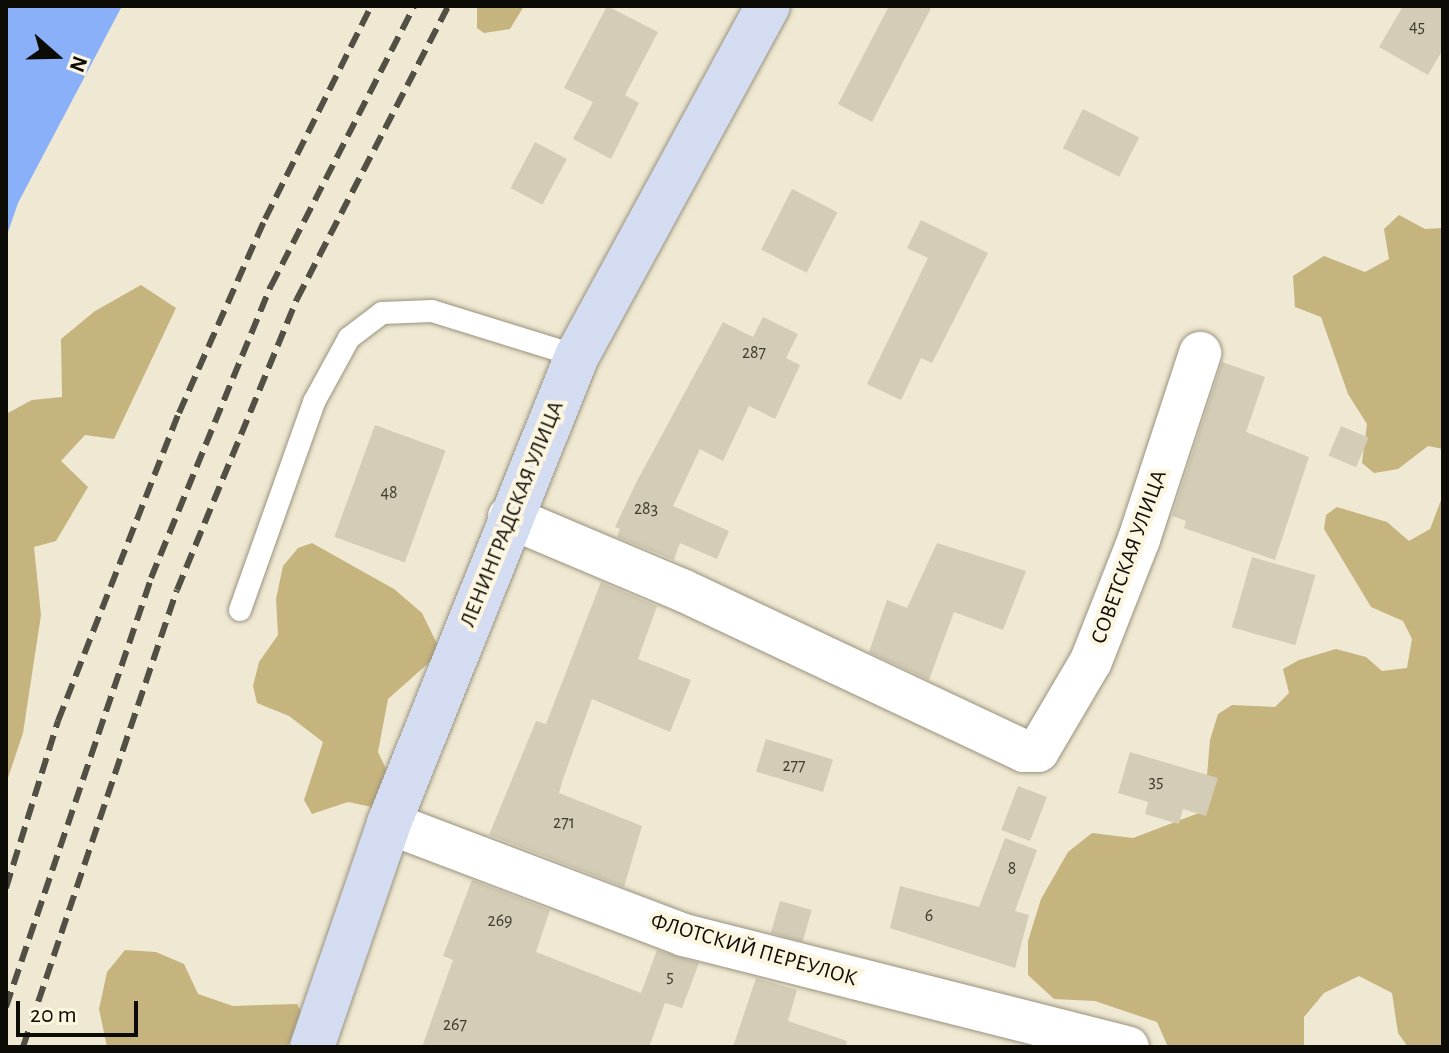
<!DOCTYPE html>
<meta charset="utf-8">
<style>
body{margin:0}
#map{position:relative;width:1449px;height:1053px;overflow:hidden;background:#efe8d2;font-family:"Alegreya Sans",sans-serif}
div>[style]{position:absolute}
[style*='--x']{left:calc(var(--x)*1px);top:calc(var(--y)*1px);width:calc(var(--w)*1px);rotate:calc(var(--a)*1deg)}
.green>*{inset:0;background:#c6b47e}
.water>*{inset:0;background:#8bb0fa}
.building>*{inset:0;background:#d3ccb6;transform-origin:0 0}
.roads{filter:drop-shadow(0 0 2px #99927e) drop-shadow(0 0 2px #99927e)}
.lane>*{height:22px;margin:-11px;padding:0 11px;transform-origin:11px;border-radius:11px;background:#fff}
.street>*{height:42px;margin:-21px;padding:0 21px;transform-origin:21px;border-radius:21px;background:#fff}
.secondary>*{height:44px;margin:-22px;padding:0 22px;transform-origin:22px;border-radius:22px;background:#d3dcf0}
.rail>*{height:6px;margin-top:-3px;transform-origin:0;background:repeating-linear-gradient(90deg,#524f44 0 16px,transparent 0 24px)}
span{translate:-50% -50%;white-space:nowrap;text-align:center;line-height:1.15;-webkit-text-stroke:8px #fcf5df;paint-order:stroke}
.number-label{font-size:18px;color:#3e3b31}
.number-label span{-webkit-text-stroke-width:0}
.street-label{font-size:22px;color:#0d0b05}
.frame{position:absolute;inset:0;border:8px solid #0d0b05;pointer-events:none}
.north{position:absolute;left:16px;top:16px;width:80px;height:80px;-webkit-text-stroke:6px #fcf5df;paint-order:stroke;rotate:110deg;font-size:22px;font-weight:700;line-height:32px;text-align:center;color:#0d0b05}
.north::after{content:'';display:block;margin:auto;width:28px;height:36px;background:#0d0b05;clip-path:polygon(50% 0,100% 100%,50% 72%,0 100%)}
.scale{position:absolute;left:16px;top:1001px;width:122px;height:36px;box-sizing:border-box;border:4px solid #0d0b05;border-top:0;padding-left:10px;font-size:24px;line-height:28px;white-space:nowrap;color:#0d0b05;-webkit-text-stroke:6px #fcf5df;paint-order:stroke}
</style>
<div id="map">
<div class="green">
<div style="clip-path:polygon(477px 6px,524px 6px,510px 29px,484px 33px,477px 28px)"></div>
<div style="clip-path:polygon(1399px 215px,1425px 229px,1443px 228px,1443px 449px,1428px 446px,1398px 469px,1374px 473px,1362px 463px,1367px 424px,1348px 394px,1321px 317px,1295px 307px,1293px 276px,1324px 256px,1365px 272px,1389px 259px,1384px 229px)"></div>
<div style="clip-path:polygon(141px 285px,176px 308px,114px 439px,85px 435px,61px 461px,88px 487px,56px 541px,34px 547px,41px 615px,23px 733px,6px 784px,6px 414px,32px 400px,62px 397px,61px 339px,95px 311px)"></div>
<div style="clip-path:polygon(1443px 495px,1442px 1047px,1408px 1047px,1398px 1033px,1392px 993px,1359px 976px,1324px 993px,1304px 1017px,1304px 1047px,1168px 1047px,1157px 1022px,1095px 1001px,1054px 999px,1028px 975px,1028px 941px,1041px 899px,1068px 852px,1092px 833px,1133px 838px,1204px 811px,1210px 740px,1218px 714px,1232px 705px,1275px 707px,1289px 693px,1283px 669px,1299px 660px,1336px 649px,1366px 657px,1382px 671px,1407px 668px,1412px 639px,1403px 621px,1371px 607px,1324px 529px,1326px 515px,1337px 507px,1387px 522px,1409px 541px,1430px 529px)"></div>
<div style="clip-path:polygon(312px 543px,394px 589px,422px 613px,441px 652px,388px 699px,378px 752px,392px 781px,372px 807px,348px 802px,312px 814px,304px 800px,323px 742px,289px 716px,257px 703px,253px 686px,259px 662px,278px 635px,276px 599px,283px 566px,298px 548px)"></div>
<div style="clip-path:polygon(125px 950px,156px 952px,184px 964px,198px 994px,233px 1006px,297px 1004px,304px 1017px,287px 1047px,107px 1047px,99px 1009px,107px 972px)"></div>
</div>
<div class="water">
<div style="clip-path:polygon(6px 6px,122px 6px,18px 203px,6px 238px)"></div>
</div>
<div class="building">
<div style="clip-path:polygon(607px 6px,658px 32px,625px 95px,639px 103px,611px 159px,573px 139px,593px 102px,564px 88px)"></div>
<div style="clip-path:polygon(889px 6px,932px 6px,872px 122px,838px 104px)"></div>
<div style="clip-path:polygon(1403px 6px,1443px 6px,1443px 49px,1428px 75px,1379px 47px)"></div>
<div style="left:1083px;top:109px;width:63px;height:44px;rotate:27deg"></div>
<div style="left:535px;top:142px;width:36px;height:52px;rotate:28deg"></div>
<div style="left:792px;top:189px;width:51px;height:68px;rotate:27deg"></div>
<div style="clip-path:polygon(921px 220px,988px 253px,932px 363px,921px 358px,901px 400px,867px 384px,928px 258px,907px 248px)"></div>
<div style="clip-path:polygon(763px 317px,798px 334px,786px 358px,800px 365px,775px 419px,749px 406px,723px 461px,700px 449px,673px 506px,729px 531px,717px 559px,680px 543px,674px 560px,617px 537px,620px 529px,615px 527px,637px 481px,723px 322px,753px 337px)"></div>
<div style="clip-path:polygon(1222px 362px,1265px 377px,1246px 432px,1309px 457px,1275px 560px,1184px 528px,1186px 521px,1172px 516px)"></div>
<div style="left:375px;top:425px;width:75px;height:119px;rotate:20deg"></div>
<div style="left:1341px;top:426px;width:30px;height:32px;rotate:23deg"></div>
<div style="clip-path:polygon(937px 543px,1026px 571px,1003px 630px,954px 612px,929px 680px,869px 652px,887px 600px,907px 608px)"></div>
<div style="left:1252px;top:557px;width:66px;height:73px;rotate:16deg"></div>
<div style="clip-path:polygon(601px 582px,657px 606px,638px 659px,691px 680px,670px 732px,592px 699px,563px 779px,559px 793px,642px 826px,624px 887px,489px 835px,536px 721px,546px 724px)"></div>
<div style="left:766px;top:739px;width:70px;height:34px;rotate:17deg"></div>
<div style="clip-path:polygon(1130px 752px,1218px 778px,1206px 816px,1183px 809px,1179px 824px,1145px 814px,1148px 802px,1118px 793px)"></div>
<div style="left:1018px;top:786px;width:31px;height:47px;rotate:21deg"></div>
<div style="clip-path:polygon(1005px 838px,1037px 850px,1015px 911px,1029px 915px,1015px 968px,890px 928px,900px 886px,979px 907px)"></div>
<div style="clip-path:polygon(472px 880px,550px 910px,536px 952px,641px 993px,657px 950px,699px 963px,682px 1008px,665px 1003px,649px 1047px,422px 1047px,453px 960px,443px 956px)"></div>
<div style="left:780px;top:901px;width:33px;height:33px;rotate:16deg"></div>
<div style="clip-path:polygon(756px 978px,797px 990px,788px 1021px,847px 1041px,846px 1047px,733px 1047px)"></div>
</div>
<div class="roads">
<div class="lane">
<div style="--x:240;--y:610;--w:221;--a:-70.4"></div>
<div style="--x:314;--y:402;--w:73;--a:-61.3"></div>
<div style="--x:349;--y:338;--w:41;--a:-37.1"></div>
<div style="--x:382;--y:313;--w:50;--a:-2.3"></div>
<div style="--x:432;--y:311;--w:152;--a:17.2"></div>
</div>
<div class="street">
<div style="--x:509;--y:517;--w:188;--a:22.9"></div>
<div style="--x:682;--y:590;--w:378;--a:25.2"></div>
<div style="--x:1024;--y:751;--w:14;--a:0"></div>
<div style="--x:1038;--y:751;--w:104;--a:-59.5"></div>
<div style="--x:1091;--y:661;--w:131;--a:-68.5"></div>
<div style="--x:1139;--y:539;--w:196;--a:-71.8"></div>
<div style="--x:389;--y:823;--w:316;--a:20.8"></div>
<div style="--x:684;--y:935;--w:458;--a:14.2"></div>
</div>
<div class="secondary">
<div style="--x:312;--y:1047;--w:237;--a:-71"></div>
<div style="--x:389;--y:823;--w:503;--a:-68.07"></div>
<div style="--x:577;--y:356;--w:399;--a:-61.4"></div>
</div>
</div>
<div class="rail">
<div style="--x:6;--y:888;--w:175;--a:-72.7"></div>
<div style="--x:58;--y:721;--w:331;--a:-68.6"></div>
<div style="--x:179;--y:413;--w:212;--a:-66.1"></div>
<div style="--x:265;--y:219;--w:238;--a:-63.5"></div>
<div style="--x:6;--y:1007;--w:453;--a:-71.3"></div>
<div style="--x:151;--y:578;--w:316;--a:-67.7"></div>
<div style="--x:271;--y:286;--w:314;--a:-62.9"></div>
<div style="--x:23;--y:1047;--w:482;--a:-71.4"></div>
<div style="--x:177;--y:590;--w:315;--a:-67.6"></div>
<div style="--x:297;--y:299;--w:330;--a:-62.7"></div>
</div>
<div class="number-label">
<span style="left:1417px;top:27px">45</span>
<span style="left:754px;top:353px">287</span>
<span style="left:389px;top:493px">48</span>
<span style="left:646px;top:509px">283</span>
<span style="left:794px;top:766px">277</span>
<span style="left:1156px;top:782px">35</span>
<span style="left:564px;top:823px">271</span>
<span style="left:1012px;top:869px">8</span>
<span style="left:929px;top:916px">6</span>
<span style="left:500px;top:921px">269</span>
<span style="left:670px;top:977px">5</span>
<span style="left:455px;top:1025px">267</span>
</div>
<div class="street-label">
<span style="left:512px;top:514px;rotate:-68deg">ЛЕНИНГРАДСКАЯ УЛИЦА</span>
<span style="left:1129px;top:557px;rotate:-70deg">СОВЕТСКАЯ УЛИЦА</span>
<span style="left:754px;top:950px;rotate:16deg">ФЛОТСКИЙ ПЕРЕУЛОК</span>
</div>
<div class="frame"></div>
<div class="north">N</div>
<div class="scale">20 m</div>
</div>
